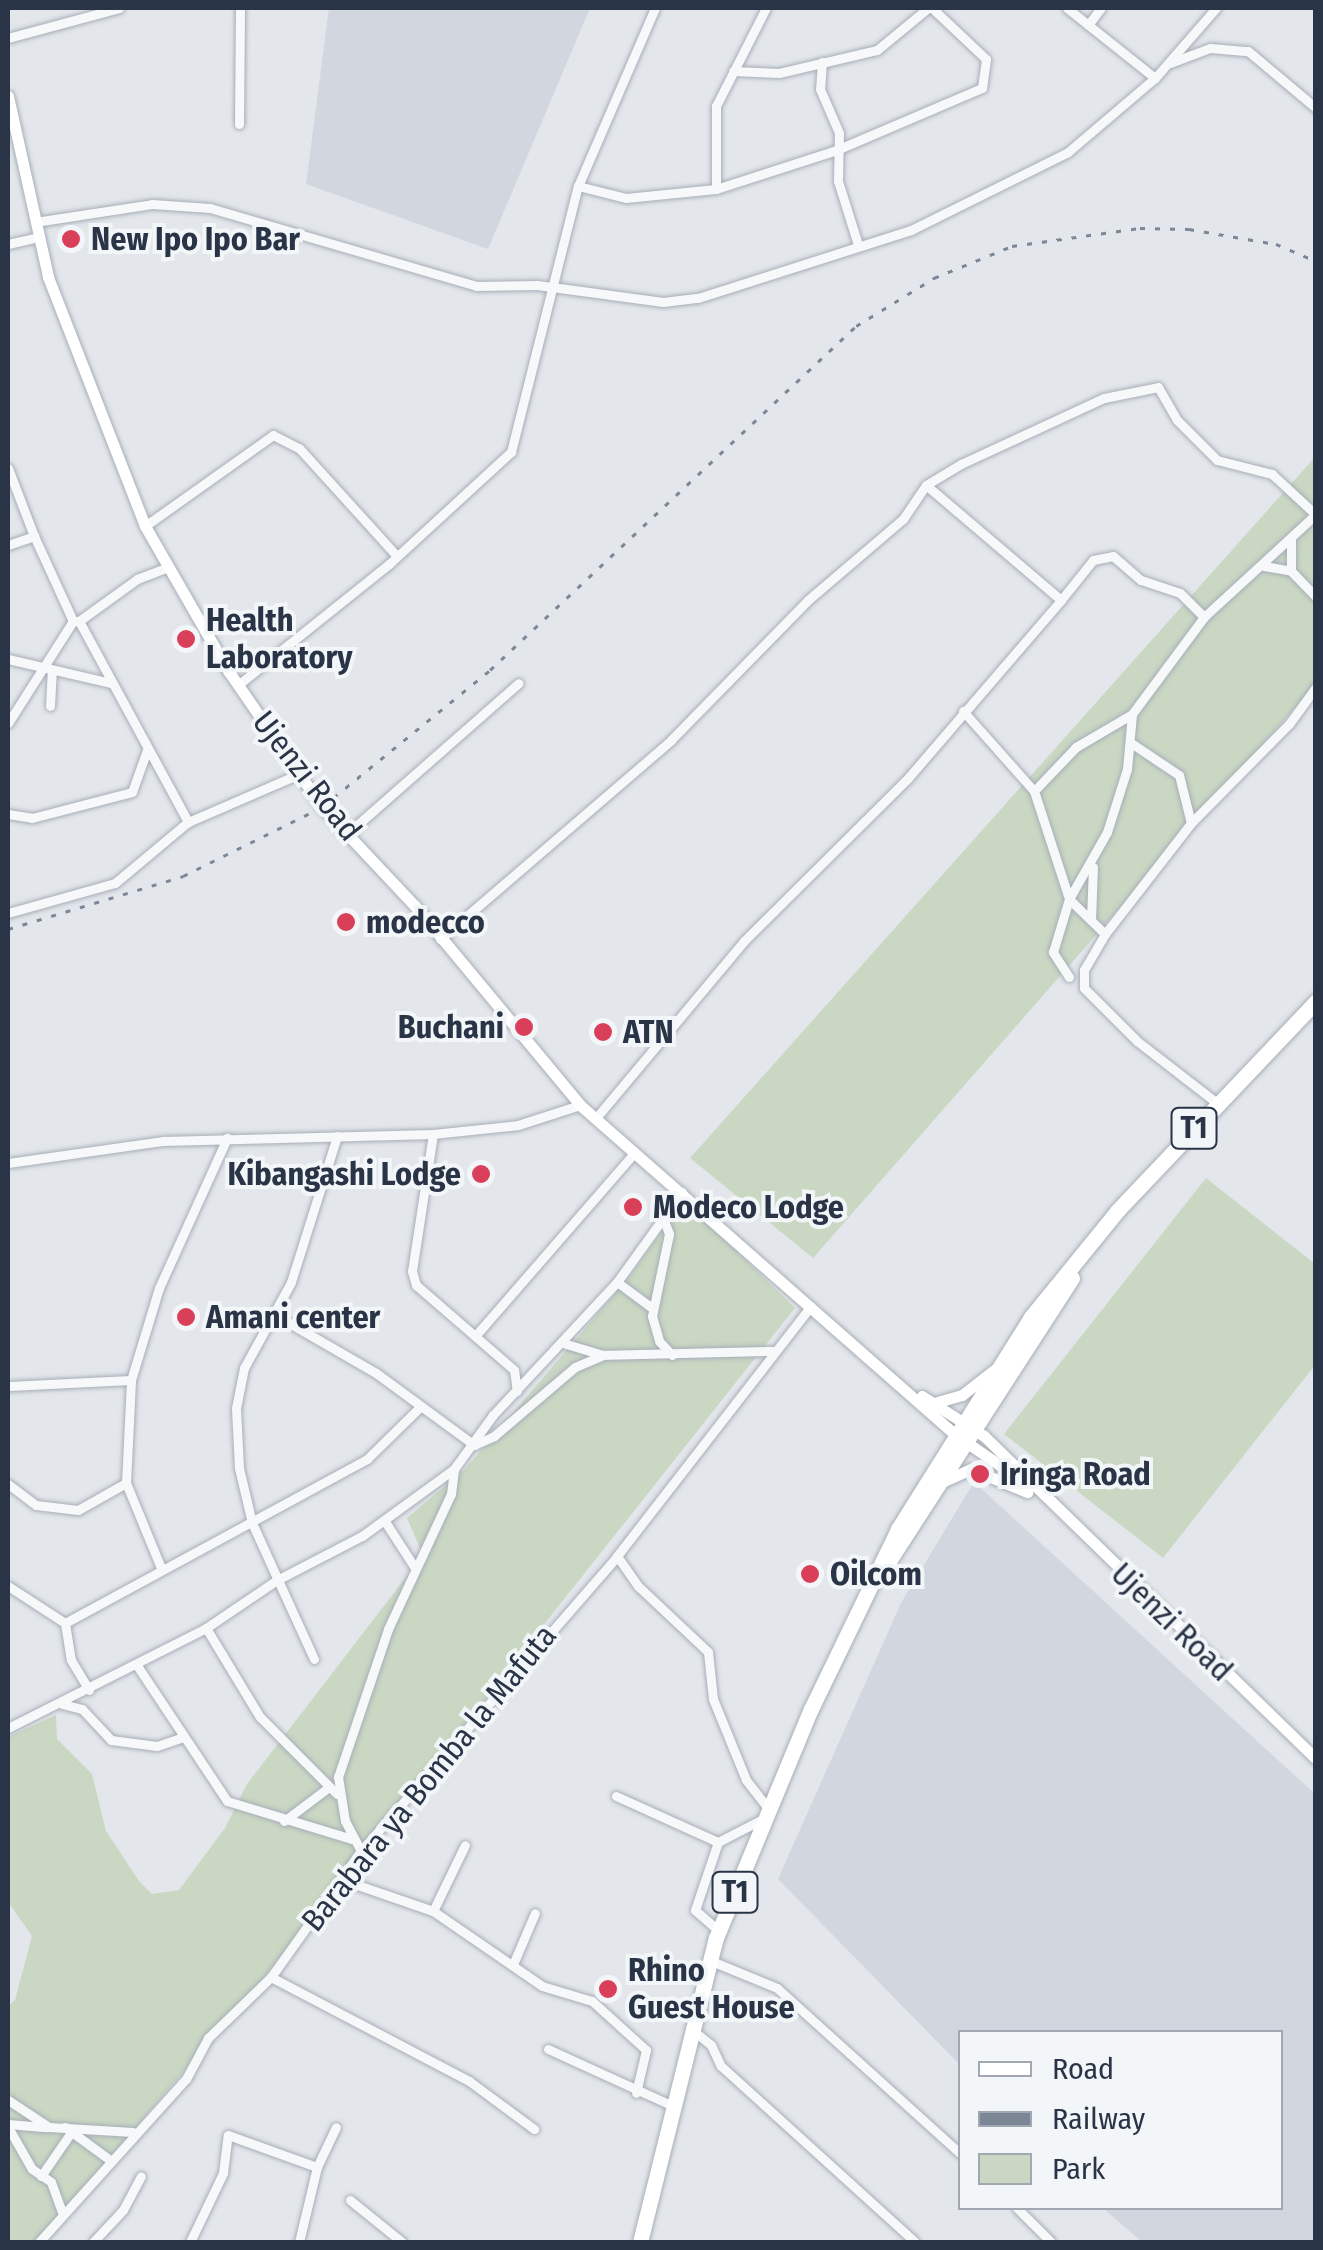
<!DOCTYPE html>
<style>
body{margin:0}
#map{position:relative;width:1323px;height:2250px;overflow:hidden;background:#e3e7ec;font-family:"Fira Sans Condensed",sans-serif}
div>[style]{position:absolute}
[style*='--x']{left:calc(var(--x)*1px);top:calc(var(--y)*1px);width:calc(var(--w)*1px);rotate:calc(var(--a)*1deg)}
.built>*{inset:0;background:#d1d6df}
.green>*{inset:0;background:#c9d7c3}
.roads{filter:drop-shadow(0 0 2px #a7aeb7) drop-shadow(0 0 2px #a7aeb7)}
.street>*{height:9px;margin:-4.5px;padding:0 4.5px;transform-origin:4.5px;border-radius:4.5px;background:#f6f8fa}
.secondary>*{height:11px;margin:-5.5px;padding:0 5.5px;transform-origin:5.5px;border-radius:5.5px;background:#fff}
.highway>*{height:15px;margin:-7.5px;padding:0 7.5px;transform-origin:7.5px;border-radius:7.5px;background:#fff}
.rail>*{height:2.5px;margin-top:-1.25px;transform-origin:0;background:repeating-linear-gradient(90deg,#7b8697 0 5px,transparent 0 15px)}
.dots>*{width:28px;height:28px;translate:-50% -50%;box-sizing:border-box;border:5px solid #f3f6f9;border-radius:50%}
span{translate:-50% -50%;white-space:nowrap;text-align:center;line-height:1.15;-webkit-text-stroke:8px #f3f6f9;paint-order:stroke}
.shield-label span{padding:2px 8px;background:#f3f6f9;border:2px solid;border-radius:8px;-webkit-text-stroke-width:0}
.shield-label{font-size:30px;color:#293446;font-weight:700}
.poi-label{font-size:32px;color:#293446;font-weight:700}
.left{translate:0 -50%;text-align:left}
.right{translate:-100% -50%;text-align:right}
.street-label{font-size:32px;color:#293446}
.frame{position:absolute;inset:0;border:10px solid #293446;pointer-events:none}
.legend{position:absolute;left:958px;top:2030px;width:325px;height:180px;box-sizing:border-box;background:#f3f6f9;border:2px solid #a2a8b1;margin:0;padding:12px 18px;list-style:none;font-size:30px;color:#293446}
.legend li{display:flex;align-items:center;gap:20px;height:50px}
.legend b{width:50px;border:2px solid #a2a8b1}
</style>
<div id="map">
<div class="built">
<div style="clip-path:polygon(329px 8px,590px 8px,488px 249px,306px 184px)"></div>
<div style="clip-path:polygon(974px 1482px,1315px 1794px,1315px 2242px,1142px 2242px,1103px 2208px,1280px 2208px,1280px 2032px,961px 2032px,960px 2065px,778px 1879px,901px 1603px)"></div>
</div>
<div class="green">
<div style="clip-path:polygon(1315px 457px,1315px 685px,813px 1258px,690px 1158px)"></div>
<div style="clip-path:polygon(1206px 1178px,1315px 1264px,1315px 1365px,1163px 1558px,1004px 1434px)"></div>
<div style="clip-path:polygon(684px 1200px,795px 1308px,266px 1975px,38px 2242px,8px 2242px,8px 2006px,15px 2000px,32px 1936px,8px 1902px,8px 1737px,56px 1715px,57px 1739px,92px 1774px,106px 1831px,139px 1881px,152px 1894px,179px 1890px,225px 1828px,247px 1784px,423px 1555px,407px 1518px,465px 1469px,630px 1276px)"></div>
</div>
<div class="roads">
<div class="street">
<div style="--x:1067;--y:8;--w:112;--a:38.5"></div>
<div style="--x:1088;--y:25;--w:21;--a:-53"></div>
<div style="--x:8;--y:38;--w:115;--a:-15.1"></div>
<div style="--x:822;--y:62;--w:27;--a:94"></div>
<div style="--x:820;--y:89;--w:48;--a:66.6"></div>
<div style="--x:839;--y:133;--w:48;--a:91.2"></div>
<div style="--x:838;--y:181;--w:67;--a:72.6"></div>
<div style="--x:1170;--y:63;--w:43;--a:-20.6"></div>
<div style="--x:1210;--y:48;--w:38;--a:5"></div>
<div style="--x:1248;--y:51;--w:89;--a:40"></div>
<div style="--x:733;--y:71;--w:46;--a:2.5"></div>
<div style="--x:779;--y:73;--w:101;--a:-13.2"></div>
<div style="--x:877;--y:50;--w:66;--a:-39.5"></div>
<div style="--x:239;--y:124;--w:116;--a:-89.5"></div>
<div style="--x:578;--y:186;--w:49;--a:14"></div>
<div style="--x:626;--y:198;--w:90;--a:-5.7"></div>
<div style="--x:716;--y:189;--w:124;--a:-17.9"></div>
<div style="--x:834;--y:151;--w:161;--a:-23.1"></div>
<div style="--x:982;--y:88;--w:29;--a:-82"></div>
<div style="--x:986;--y:59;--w:74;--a:-136.6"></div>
<div style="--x:716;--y:189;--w:83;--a:-90"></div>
<div style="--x:716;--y:106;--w:110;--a:-63"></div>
<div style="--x:35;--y:222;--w:118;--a:-8.7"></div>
<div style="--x:152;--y:204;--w:58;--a:3.9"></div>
<div style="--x:210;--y:208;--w:277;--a:16.3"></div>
<div style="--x:476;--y:286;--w:61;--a:-0.9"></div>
<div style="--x:537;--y:285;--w:127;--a:7.7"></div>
<div style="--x:663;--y:302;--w:35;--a:-7"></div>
<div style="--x:698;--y:298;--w:224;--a:-17.7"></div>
<div style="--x:911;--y:230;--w:175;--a:-26.4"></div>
<div style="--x:1068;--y:152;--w:114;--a:-40.4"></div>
<div style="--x:1155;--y:78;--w:93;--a:-48.9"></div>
<div style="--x:8;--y:244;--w:31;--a:-13"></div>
<div style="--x:8;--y:468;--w:73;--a:69.1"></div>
<div style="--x:145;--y:526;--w:157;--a:-35.4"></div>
<div style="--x:273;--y:435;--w:29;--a:27"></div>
<div style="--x:299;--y:448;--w:146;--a:47.8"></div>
<div style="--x:1291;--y:540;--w:31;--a:90"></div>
<div style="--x:1291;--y:571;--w:36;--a:46"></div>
<div style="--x:8;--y:545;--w:28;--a:-19"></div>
<div style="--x:34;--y:536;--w:94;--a:65.4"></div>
<div style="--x:73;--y:621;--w:121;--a:122.5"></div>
<div style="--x:1264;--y:566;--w:27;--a:10"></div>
<div style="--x:1061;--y:600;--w:51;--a:-51.3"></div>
<div style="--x:1093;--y:560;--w:20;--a:-11"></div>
<div style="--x:1113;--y:556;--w:37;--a:41"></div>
<div style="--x:1141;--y:580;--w:41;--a:18.4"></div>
<div style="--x:1180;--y:593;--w:34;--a:45"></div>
<div style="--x:73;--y:621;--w:6;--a:0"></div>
<div style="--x:79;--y:621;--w:229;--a:61.5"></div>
<div style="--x:79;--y:621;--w:72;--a:-35.9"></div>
<div style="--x:137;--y:579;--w:30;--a:-21"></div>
<div style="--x:8;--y:659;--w:105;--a:13.2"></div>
<div style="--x:238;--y:685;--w:193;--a:-38.7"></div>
<div style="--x:389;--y:564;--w:166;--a:-42.6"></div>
<div style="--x:511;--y:452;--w:274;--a:-75.9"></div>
<div style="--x:578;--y:186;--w:194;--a:-66.6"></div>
<div style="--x:50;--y:706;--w:36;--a:-87"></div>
<div style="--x:963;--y:711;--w:107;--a:48.4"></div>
<div style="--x:1034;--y:791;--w:114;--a:72"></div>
<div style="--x:1069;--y:899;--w:50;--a:44.2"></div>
<div style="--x:1105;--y:934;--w:42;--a:120.3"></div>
<div style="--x:1084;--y:970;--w:18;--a:90"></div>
<div style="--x:1084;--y:988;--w:75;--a:45"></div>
<div style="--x:1137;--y:1041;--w:101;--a:37.8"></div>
<div style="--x:1131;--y:743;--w:58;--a:33.7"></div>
<div style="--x:1179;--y:775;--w:49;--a:76"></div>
<div style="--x:1034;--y:791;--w:61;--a:-46.3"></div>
<div style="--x:1076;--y:747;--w:65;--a:-30.5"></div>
<div style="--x:1132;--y:714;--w:121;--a:-53.4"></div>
<div style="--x:1204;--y:617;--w:152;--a:-42.6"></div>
<div style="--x:8;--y:814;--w:24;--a:9"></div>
<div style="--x:32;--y:818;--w:103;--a:-14.6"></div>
<div style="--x:132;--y:792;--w:45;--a:-70.3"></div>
<div style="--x:348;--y:833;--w:227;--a:-41.3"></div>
<div style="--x:8;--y:913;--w:111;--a:-15.7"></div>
<div style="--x:115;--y:883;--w:95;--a:-39.9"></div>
<div style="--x:188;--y:822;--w:123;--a:-23.4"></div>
<div style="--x:1091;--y:919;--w:52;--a:-87.8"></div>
<div style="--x:1105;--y:934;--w:140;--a:-52.2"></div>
<div style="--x:1191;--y:823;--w:139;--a:-45.3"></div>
<div style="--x:1289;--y:724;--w:46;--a:-53.9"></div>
<div style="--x:440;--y:939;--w:305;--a:-40.7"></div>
<div style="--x:671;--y:740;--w:196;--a:-45.6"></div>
<div style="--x:808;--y:600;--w:125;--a:-40.5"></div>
<div style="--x:903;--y:519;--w:41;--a:-55.9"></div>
<div style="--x:926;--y:485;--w:41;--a:-31"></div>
<div style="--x:961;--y:464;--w:157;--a:-24.8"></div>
<div style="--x:1104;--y:398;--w:55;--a:-11.5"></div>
<div style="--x:1158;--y:387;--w:38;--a:60"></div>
<div style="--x:1177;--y:420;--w:57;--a:45"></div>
<div style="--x:1217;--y:460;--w:57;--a:14.3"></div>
<div style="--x:1272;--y:474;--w:59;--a:42.9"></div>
<div style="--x:1069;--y:977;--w:30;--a:-123"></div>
<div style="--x:1053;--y:952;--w:55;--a:-73.2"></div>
<div style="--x:1069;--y:899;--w:77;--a:-60.4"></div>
<div style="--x:1107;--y:832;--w:66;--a:-72.4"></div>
<div style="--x:1127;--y:769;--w:55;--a:-84.8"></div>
<div style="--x:596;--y:1118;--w:231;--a:-50.1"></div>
<div style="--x:744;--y:941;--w:231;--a:-44.8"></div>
<div style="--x:908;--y:778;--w:235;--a:-49.3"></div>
<div style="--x:1061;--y:600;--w:177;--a:-139.6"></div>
<div style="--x:433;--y:1134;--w:139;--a:98.7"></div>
<div style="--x:412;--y:1271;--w:15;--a:74"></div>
<div style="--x:416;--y:1285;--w:130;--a:40.9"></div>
<div style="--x:514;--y:1370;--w:21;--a:82"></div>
<div style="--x:8;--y:1163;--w:157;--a:-8.1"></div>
<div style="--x:163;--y:1141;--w:270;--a:-1.5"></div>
<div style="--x:433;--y:1134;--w:85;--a:-6"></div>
<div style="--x:518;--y:1125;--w:65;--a:-17.9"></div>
<div style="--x:663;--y:1218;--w:17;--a:69"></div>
<div style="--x:669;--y:1234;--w:84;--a:101.7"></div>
<div style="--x:652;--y:1316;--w:26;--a:74"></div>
<div style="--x:659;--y:1341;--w:19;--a:47"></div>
<div style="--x:617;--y:1282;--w:44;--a:36.6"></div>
<div style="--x:272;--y:1313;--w:120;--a:30"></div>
<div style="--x:376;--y:1373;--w:122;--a:36.3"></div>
<div style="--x:474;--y:1445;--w:22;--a:-24"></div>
<div style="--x:494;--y:1436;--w:106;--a:-40.4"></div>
<div style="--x:575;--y:1367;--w:30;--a:-23"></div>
<div style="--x:476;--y:1335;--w:242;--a:-49"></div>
<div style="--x:563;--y:1343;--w:42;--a:16.7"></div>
<div style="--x:603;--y:1355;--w:169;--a:-1.4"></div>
<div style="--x:8;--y:1386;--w:123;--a:-2.8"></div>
<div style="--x:126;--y:1483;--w:92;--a:67.6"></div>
<div style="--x:8;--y:1484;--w:35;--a:37"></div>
<div style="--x:36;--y:1505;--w:42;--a:6.8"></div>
<div style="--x:78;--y:1510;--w:55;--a:-29.4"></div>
<div style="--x:126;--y:1483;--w:103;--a:-87.2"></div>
<div style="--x:131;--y:1380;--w:96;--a:-73.1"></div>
<div style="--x:159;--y:1288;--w:165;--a:-65.6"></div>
<div style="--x:384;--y:1520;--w:57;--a:57.1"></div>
<div style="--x:617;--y:1556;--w:37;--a:55"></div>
<div style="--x:638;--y:1586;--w:96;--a:43.3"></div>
<div style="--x:708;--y:1652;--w:47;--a:83.9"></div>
<div style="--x:713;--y:1699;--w:87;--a:67.8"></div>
<div style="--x:746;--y:1780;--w:36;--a:52"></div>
<div style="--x:8;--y:1586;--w:68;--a:33"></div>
<div style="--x:65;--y:1623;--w:344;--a:-28.5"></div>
<div style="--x:367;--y:1459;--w:74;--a:-44.5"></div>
<div style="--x:65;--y:1623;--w:37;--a:81"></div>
<div style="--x:71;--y:1660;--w:35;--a:59"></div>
<div style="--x:206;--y:1628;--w:104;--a:58.8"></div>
<div style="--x:260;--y:1717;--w:109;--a:45"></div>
<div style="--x:314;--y:1659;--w:149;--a:-114.5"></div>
<div style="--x:252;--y:1523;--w:57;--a:-103.3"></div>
<div style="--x:239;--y:1468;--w:60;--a:-92.9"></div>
<div style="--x:236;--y:1408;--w:41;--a:-78.7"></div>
<div style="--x:244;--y:1368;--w:98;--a:-61.3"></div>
<div style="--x:291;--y:1282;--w:153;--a:-72.5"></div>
<div style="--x:138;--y:1667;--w:161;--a:56.4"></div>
<div style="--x:227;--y:1801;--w:131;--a:16.9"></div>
<div style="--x:62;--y:1704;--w:21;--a:14"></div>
<div style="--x:82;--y:1709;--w:42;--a:46.9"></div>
<div style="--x:111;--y:1740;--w:46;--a:7.4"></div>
<div style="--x:157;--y:1746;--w:28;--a:-19"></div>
<div style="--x:8;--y:1728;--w:222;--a:-26.8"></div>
<div style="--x:206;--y:1628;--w:86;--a:-34.1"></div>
<div style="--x:277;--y:1580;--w:96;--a:-27.4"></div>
<div style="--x:362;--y:1536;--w:114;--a:-36.1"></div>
<div style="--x:454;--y:1469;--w:67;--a:-54.2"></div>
<div style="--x:493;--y:1415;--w:182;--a:-47"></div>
<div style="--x:617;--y:1282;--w:111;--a:-54.2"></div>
<div style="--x:616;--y:1796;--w:112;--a:24.3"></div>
<div style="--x:284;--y:1821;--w:56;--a:-37.1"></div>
<div style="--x:361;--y:1851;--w:34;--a:-118"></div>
<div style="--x:345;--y:1821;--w:45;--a:-99"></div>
<div style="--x:338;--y:1777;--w:156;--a:-71.3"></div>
<div style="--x:388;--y:1629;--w:149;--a:-65"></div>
<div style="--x:451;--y:1494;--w:25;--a:-83"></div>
<div style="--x:340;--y:1879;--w:98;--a:19"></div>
<div style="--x:433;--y:1911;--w:132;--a:34.5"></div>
<div style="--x:542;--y:1986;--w:52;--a:16.7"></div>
<div style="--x:592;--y:2001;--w:73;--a:42.2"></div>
<div style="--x:646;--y:2050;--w:44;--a:103.1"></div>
<div style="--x:433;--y:1911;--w:73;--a:-64.1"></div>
<div style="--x:719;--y:1931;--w:32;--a:-139"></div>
<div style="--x:695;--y:1910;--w:72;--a:-71.3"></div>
<div style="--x:718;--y:1842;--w:53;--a:-27.1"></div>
<div style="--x:709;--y:1960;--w:74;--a:22.4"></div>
<div style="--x:777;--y:1988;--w:248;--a:42.1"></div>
<div style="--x:514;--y:1962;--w:53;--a:-66.8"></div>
<div style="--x:271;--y:1977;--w:224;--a:27.7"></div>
<div style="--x:469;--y:2081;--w:81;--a:36.4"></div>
<div style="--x:690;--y:2028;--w:27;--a:39"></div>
<div style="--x:711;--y:2045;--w:23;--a:65"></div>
<div style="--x:721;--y:2066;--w:262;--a:42.2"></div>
<div style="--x:548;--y:2049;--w:135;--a:24.5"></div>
<div style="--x:8;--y:2100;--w:49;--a:33.4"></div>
<div style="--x:49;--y:2127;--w:84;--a:3.4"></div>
<div style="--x:8;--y:2124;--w:38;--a:5"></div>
<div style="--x:8;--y:2127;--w:48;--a:60.3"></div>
<div style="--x:32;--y:2169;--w:23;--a:34"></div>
<div style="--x:51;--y:2182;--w:32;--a:70"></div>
<div style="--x:65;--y:2127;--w:56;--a:36.3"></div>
<div style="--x:41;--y:2176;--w:51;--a:-55.4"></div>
<div style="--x:350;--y:2200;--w:67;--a:38.9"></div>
<div style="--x:1017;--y:2208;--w:48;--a:45"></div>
<div style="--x:39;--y:2242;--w:219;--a:-48"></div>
<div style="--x:186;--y:2079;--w:47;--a:-61.8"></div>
<div style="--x:208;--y:2038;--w:88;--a:-44.1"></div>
<div style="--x:271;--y:1977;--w:155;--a:-54.5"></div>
<div style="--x:361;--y:1851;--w:391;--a:-49"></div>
<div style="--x:617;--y:1556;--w:316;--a:-52.2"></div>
<div style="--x:93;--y:2242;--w:44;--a:-46.8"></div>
<div style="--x:123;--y:2210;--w:38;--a:-62"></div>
<div style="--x:190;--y:2242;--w:76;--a:-64.4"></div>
<div style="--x:223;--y:2173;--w:38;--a:-83"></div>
<div style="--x:228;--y:2135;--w:95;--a:19.8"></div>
<div style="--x:299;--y:2242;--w:77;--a:-76.5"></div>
<div style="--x:317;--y:2167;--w:44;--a:-64.6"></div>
</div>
<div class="secondary">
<div style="--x:8;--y:96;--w:185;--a:77.5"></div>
<div style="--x:48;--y:277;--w:267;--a:68.7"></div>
<div style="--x:145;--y:526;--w:168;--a:60.1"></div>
<div style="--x:229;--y:672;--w:164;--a:55.4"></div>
<div style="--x:322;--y:807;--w:136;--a:46.8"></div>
<div style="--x:415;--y:906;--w:259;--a:50.3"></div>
<div style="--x:580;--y:1105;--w:498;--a:41.3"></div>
<div style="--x:954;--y:1434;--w:91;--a:34.2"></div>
<div style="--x:922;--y:1396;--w:74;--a:32.8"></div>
<div style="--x:984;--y:1436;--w:463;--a:44.2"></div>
<div style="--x:934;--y:1403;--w:29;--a:-16"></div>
<div style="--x:962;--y:1395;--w:41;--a:-38"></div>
<div style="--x:944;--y:1481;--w:30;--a:-24"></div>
<div style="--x:971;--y:1469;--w:61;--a:22.3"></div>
</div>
<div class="highway">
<div style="--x:889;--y:1561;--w:337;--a:-57.1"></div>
<div style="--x:640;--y:2242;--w:313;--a:-76"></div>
<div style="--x:716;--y:1938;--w:248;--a:-67.5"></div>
<div style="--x:811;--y:1709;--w:200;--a:-64.2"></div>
<div style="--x:898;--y:1529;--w:250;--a:-57.9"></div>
<div style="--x:1031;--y:1317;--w:136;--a:-50.9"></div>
<div style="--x:1117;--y:1211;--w:289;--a:-46.5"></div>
</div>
</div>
<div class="rail">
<div style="--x:8;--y:929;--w:183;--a:-16.8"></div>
<div style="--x:183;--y:876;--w:155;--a:-26.4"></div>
<div style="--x:322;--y:807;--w:217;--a:-39.2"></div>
<div style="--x:490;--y:670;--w:502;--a:-43.23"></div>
<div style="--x:856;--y:326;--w:92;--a:-31.6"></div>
<div style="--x:934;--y:278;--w:84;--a:-22.3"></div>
<div style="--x:1012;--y:246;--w:129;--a:-8"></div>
<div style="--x:1140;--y:228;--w:49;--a:1.2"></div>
<div style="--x:1189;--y:229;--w:88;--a:9.8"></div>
<div style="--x:1276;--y:244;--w:43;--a:23"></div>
</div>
<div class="dots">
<div style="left:71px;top:239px;background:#da3f59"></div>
<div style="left:186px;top:639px;background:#da3f59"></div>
<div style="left:346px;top:922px;background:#da3f59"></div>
<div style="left:524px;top:1027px;background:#da3f59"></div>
<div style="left:603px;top:1032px;background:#da3f59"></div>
<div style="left:481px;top:1174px;background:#da3f59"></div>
<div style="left:633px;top:1207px;background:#da3f59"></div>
<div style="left:186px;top:1317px;background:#da3f59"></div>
<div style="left:980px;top:1474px;background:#da3f59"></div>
<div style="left:810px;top:1574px;background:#da3f59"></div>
<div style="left:608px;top:1989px;background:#da3f59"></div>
</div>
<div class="shield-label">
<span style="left:1194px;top:1128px">T1</span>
<span style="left:735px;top:1892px">T1</span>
</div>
<div class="poi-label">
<span class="left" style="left:91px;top:239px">New Ipo Ipo Bar</span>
<span class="left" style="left:206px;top:639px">Health<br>Laboratory</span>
<span class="left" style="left:366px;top:922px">modecco</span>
<span class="right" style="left:504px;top:1027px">Buchani</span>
<span class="left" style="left:623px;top:1032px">ATN</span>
<span class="right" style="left:461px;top:1174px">Kibangashi Lodge</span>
<span class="left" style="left:653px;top:1207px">Modeco Lodge</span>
<span class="left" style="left:206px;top:1317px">Amani center</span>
<span class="left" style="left:1000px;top:1474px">Iringa Road</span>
<span class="left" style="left:830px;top:1574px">Oilcom</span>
<span class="left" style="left:628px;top:1989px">Rhino<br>Guest House</span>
</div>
<div class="street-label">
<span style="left:307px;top:776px;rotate:52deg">Ujenzi Road</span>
<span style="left:1172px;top:1622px;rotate:44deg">Ujenzi Road</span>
<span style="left:429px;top:1778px;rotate:-51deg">Barabara ya Bomba la Mafuta</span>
</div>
<div class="frame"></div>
<ul class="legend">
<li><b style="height:12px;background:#fff"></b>Road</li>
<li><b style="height:12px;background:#7b8697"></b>Railway</li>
<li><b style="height:28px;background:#c9d7c3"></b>Park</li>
</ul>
</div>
